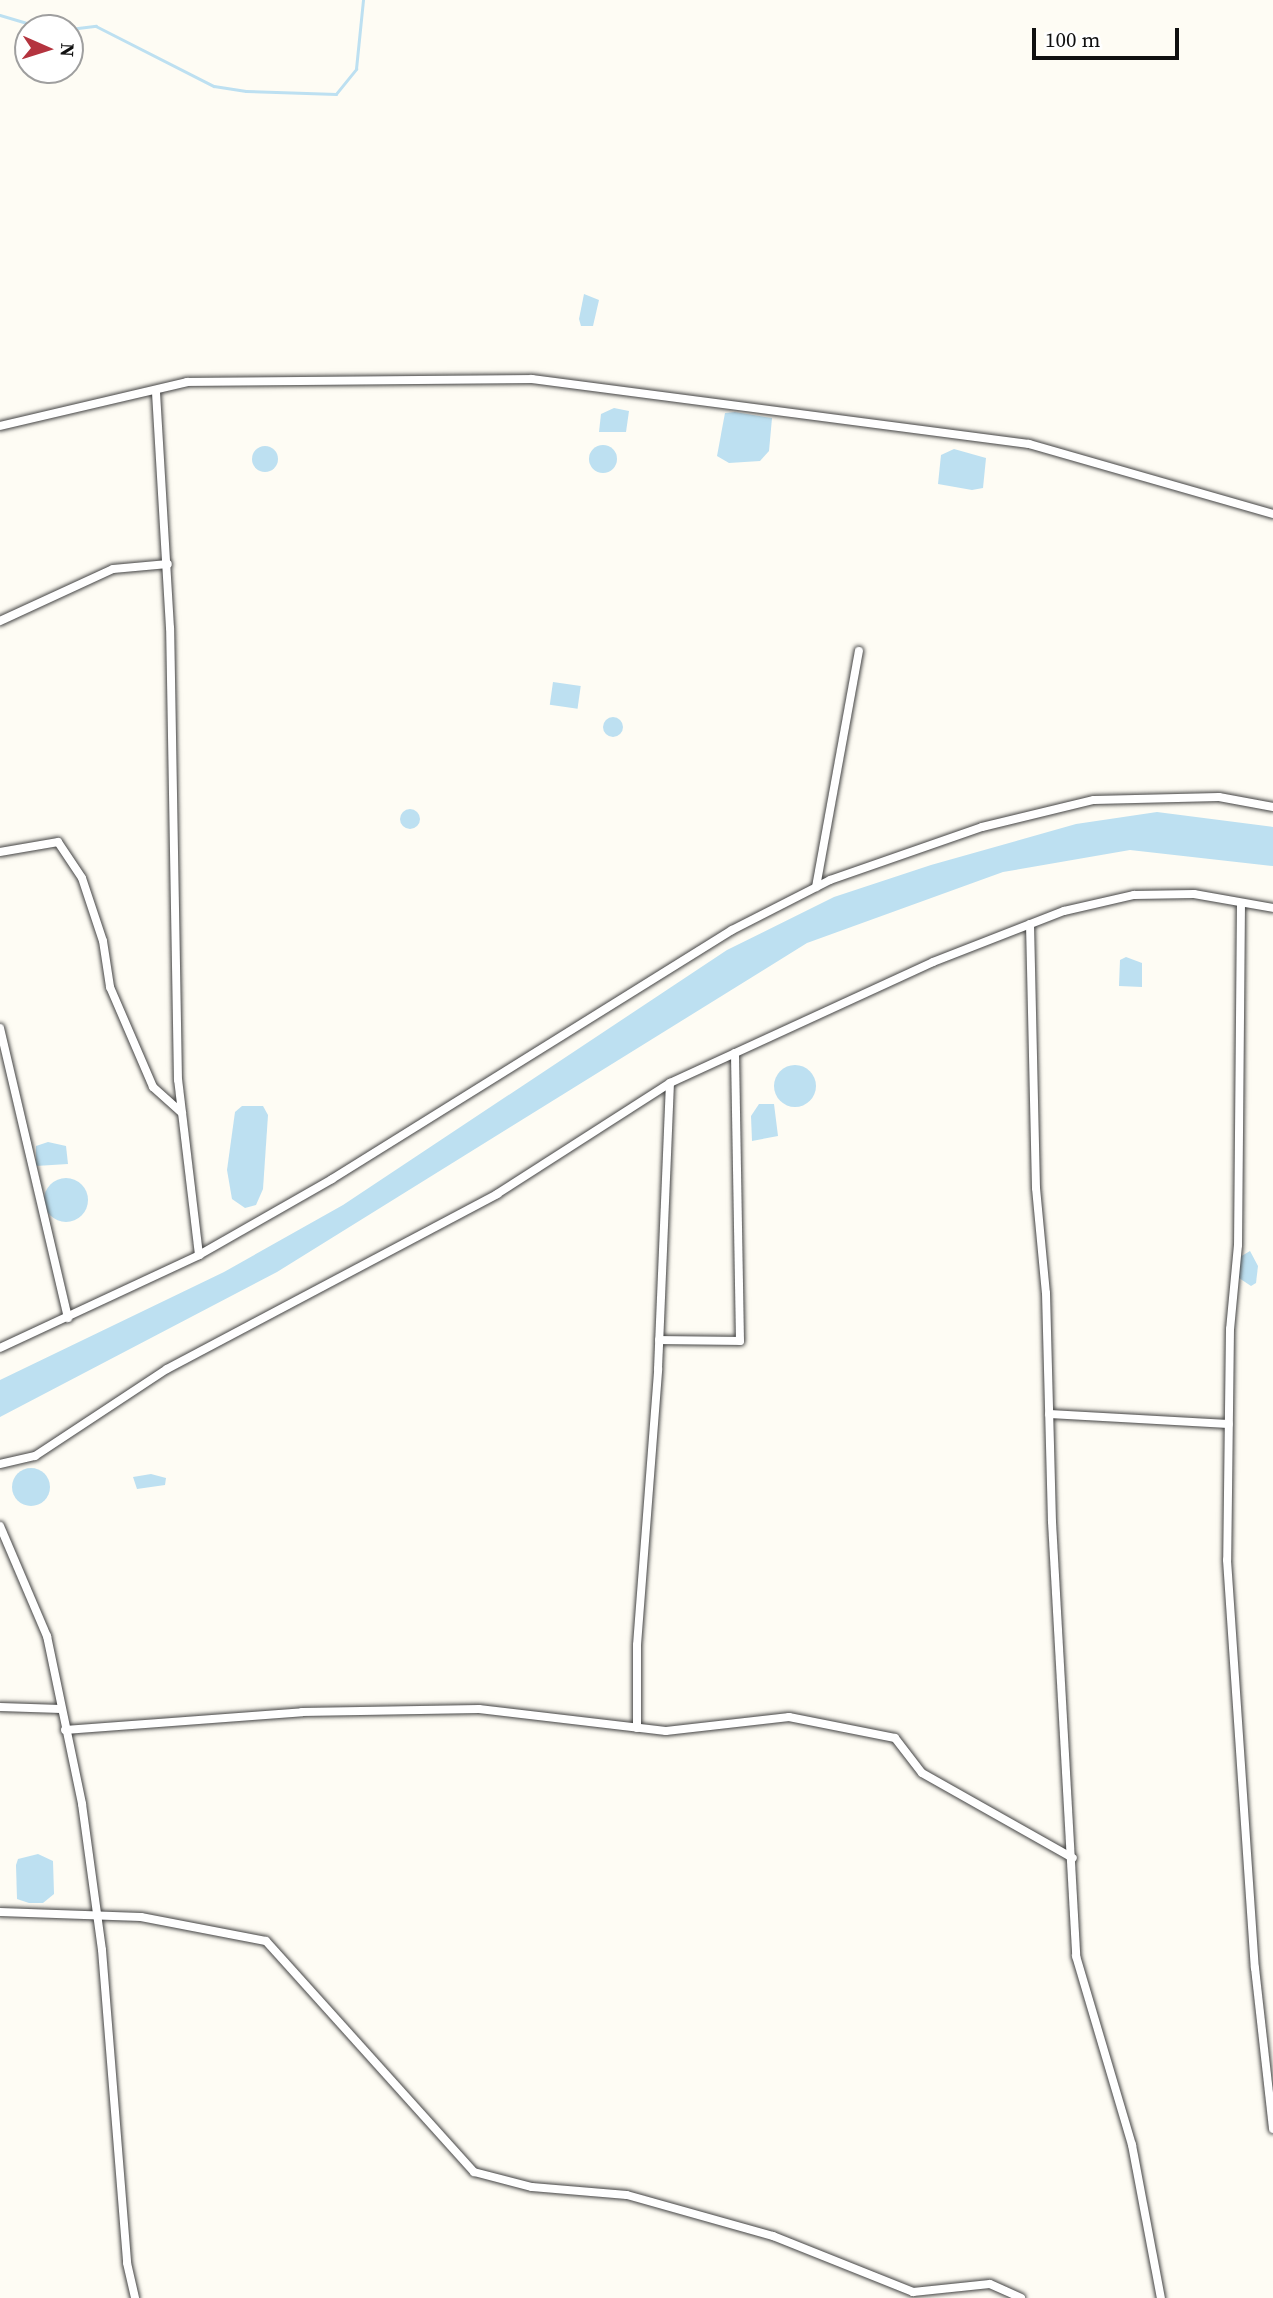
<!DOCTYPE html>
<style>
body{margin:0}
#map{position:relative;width:1273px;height:2298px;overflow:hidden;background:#fefcf4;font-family:"Source Serif 4",serif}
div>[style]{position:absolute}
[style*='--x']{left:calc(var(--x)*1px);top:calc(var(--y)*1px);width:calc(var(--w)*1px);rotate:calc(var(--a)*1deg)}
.water>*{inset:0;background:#bde0f1;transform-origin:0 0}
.round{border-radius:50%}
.stream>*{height:2.5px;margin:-1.25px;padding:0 1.25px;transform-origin:1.25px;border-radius:1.25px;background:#bde0f1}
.roads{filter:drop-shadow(0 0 2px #434343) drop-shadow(0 0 2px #434343)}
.minor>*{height:8px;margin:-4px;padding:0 4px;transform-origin:4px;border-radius:4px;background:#fff}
span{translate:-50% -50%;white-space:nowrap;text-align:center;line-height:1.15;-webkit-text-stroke:7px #fff;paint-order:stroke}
.north{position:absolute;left:14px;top:14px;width:70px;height:70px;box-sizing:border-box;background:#fff;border:2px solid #9f9f9f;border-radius:50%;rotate:93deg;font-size:19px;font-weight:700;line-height:28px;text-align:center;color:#101010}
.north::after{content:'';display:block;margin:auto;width:24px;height:32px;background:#b4343f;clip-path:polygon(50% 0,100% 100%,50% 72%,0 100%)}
.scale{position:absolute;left:1032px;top:28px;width:147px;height:32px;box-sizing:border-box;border:4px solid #101010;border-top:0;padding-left:9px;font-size:21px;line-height:24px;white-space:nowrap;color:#101010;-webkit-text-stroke:5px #fff;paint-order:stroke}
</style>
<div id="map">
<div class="water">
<div style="clip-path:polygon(584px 294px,599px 300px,593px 326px,581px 326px,579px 319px)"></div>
<div style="clip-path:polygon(614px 408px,629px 411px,626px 432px,599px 432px,601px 414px)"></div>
<div style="clip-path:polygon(735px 412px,772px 418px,769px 451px,760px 461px,729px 463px,717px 456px,725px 413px)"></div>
<div class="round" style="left:589px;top:445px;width:28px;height:28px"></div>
<div class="round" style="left:252px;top:446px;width:26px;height:26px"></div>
<div style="clip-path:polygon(954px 449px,986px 458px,983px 488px,972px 490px,938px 484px,941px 455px)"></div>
<div style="left:553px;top:682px;width:28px;height:23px;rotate:8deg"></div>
<div class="round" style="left:603px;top:717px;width:20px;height:20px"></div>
<div class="round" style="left:400px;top:809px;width:20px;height:20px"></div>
<div style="clip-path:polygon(1157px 812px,1273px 827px,1273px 866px,1130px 850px,1003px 872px,807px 943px,277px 1272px,0 1417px,0 1380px,224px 1272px,343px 1205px,727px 950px,834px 897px,931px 865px,1076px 824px)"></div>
<div style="clip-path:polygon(1126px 957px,1142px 963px,1142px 987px,1119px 986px,1120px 960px)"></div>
<div class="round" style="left:774px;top:1065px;width:42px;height:42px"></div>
<div style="clip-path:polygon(759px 1104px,774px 1104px,778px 1136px,752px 1141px,751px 1116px)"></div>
<div style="clip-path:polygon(242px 1106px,263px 1106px,268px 1115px,263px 1189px,256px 1205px,245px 1208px,232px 1199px,227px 1170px,235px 1112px)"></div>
<div style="clip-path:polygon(48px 1142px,66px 1146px,68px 1164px,36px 1166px,36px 1146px)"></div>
<div class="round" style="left:44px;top:1178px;width:44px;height:44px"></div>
<div style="clip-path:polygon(1250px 1251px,1258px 1266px,1256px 1283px,1251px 1286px,1239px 1278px,1240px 1257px)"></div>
<div class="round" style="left:12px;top:1468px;width:38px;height:38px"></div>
<div style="clip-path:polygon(151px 1474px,166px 1478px,165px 1485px,137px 1489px,133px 1477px)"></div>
<div style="clip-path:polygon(38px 1854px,53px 1861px,54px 1894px,43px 1903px,29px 1903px,17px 1899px,16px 1865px,18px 1859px)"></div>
</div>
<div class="stream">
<div style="--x:0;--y:15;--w:46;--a:16.5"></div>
<div style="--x:70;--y:29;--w:26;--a:-7"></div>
<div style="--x:96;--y:26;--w:132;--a:27"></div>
<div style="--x:214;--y:86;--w:32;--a:9"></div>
<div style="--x:246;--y:91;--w:90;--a:1.9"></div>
<div style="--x:336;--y:94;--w:32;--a:-51"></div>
<div style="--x:356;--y:69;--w:69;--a:-84.2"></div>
</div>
<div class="roads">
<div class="minor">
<div style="--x:0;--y:426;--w:192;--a:-13.2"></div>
<div style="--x:187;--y:382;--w:345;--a:-0.5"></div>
<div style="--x:532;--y:379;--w:501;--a:7.45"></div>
<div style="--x:1029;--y:444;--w:254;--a:16"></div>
<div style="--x:0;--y:621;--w:124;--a:-24.7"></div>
<div style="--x:113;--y:569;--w:55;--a:-5.2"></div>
<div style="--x:0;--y:852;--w:59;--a:-9.8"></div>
<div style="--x:58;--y:842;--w:43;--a:56.3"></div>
<div style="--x:82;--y:878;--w:66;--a:71.6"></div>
<div style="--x:103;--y:941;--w:47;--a:81.3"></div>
<div style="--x:110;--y:987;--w:109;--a:66.7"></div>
<div style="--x:153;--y:1087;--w:39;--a:42"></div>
<div style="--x:816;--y:887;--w:240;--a:-79.7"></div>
<div style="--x:1241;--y:903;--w:342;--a:90.5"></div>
<div style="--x:1238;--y:1245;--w:84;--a:95.4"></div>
<div style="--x:1230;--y:1329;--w:231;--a:90.7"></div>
<div style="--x:1227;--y:1560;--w:409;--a:86.1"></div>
<div style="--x:1255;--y:1968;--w:162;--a:83.6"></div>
<div style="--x:1030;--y:924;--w:264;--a:88.7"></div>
<div style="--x:1036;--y:1188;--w:105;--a:84.6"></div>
<div style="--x:1046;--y:1293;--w:229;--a:88.5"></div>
<div style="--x:1052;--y:1522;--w:435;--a:86.8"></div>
<div style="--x:1076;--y:1956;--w:197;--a:73.5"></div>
<div style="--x:1132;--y:2145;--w:156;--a:79.3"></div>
<div style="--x:0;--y:1028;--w:298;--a:76.8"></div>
<div style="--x:199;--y:1255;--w:153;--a:-29.7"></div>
<div style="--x:332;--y:1179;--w:471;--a:-31.9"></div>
<div style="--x:732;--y:930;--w:110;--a:-27"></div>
<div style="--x:830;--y:880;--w:161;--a:-19.2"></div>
<div style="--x:982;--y:827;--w:115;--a:-13.6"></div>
<div style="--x:1094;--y:800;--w:125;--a:-1.4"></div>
<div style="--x:1219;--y:797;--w:55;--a:10.5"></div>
<div style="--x:659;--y:1340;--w:81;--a:0.7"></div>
<div style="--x:740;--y:1341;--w:288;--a:-91"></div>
<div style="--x:0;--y:1348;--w:220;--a:-25"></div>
<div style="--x:199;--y:1255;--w:176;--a:-96.8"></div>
<div style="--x:178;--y:1080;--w:452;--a:-91"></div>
<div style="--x:170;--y:628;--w:238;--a:-93.4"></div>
<div style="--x:1049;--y:1414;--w:180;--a:3.2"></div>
<div style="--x:0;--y:1464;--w:36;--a:-13"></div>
<div style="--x:35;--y:1456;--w:158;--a:-33.4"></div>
<div style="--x:167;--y:1369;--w:374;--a:-27.9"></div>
<div style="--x:497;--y:1194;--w:206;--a:-32.7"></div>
<div style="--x:670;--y:1083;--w:289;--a:-24.7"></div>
<div style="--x:933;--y:962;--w:141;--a:-21.3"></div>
<div style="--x:1064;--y:911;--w:72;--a:-12.9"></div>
<div style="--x:1134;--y:895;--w:60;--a:-1"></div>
<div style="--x:1194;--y:894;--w:80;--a:10"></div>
<div style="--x:0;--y:1526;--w:120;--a:66.9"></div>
<div style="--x:47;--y:1636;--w:172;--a:78.2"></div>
<div style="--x:82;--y:1804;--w:147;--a:82.2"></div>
<div style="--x:102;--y:1950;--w:314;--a:85.4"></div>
<div style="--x:127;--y:2263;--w:36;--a:77"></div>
<div style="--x:0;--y:1707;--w:61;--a:1.9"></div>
<div style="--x:637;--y:1728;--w:83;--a:-90"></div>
<div style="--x:637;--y:1645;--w:277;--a:-85.6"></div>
<div style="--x:658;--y:1369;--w:286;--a:-87.6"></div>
<div style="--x:65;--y:1730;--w:238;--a:-4.3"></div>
<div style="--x:302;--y:1712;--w:177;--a:-1"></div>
<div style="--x:479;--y:1709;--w:188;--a:6.7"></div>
<div style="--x:666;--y:1731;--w:124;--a:-6.5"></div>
<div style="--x:789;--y:1717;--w:108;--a:11.2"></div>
<div style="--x:895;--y:1738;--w:44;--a:52.4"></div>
<div style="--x:922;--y:1773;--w:173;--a:29.4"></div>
<div style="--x:0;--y:1912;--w:141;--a:2"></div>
<div style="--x:141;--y:1917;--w:127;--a:10.9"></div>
<div style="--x:266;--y:1941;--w:311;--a:48"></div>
<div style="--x:474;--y:2172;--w:60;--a:14.5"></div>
<div style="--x:532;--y:2187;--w:95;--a:4.8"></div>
<div style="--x:627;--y:2195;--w:152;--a:15.7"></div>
<div style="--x:773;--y:2236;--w:151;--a:21.8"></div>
<div style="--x:913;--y:2292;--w:77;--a:-5.9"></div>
<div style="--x:990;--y:2284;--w:34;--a:24"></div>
</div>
</div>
<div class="north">N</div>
<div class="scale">100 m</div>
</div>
